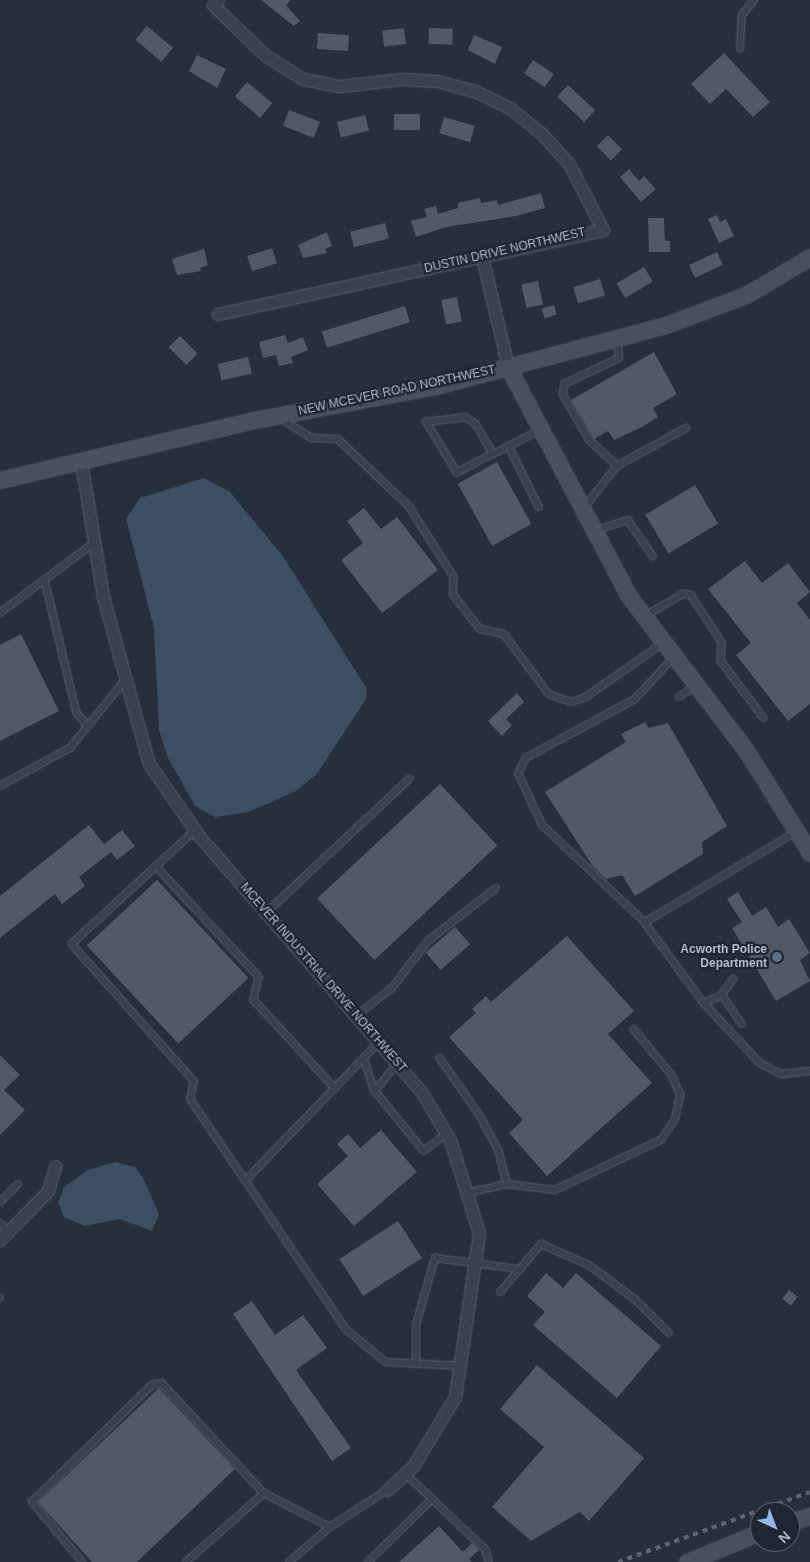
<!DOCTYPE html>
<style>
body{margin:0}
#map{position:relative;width:810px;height:1562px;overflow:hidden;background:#262f3b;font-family:Helvetica,sans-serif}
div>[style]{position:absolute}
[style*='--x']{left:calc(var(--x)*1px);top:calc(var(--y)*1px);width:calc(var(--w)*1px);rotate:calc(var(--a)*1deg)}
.water>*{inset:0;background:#3d4d62}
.building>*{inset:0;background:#505967;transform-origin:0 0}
.roads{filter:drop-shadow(0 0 1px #585f6a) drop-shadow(0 0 1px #585f6a)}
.lane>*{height:5.5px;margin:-2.75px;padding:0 2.75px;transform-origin:2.75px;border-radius:2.75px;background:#3a414c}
.street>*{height:11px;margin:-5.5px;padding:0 5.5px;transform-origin:5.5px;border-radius:5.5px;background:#3a414c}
.secondary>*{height:15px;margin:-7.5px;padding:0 7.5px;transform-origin:7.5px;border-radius:7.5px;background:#48505e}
.rail>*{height:4px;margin-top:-2px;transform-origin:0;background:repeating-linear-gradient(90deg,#5c6572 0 5px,transparent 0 10px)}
.dots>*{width:14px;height:14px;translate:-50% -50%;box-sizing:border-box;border:2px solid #1f2631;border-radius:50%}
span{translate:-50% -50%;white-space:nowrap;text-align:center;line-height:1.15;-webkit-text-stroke:4.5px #1f2631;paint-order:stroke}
.street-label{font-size:12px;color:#b6bcc7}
.poi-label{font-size:12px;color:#b6bcc7;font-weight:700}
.right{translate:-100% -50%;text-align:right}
.north{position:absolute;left:750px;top:1502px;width:50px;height:50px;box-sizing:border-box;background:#1f2631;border:1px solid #5b626d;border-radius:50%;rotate:137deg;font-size:14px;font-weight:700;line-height:20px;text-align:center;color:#b6bcc7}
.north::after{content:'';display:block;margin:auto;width:18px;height:22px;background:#94b6ee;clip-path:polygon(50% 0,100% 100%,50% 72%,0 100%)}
</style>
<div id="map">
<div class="water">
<div style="clip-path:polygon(204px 478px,230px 492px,282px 555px,367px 689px,366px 699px,317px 774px,296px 791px,249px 812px,215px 817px,195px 806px,167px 756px,159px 730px,154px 628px,126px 519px,140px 498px)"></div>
<div style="clip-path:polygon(115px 1162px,135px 1167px,143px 1178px,159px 1214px,152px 1231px,120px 1219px,84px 1226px,64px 1217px,58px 1203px,64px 1187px,88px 1170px)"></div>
</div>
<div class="building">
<div style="clip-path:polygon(261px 0,291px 0,286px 5px,300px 21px,294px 26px)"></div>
<div style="left:147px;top:26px;width:34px;height:18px;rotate:40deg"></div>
<div style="left:404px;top:28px;width:16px;height:22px;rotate:83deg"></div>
<div style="left:429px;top:28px;width:24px;height:16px;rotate:2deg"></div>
<div style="left:318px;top:33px;width:31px;height:16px;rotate:4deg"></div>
<div style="clip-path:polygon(474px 35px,502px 47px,495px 64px,468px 50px)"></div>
<div style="clip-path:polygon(724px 53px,770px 102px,753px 117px,726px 89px,710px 104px,691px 84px)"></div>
<div style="clip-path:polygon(197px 55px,226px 69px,217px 88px,189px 71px)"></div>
<div style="left:533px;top:60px;width:25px;height:16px;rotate:34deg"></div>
<div style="left:247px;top:82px;width:33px;height:19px;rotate:40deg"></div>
<div style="left:568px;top:85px;width:37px;height:16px;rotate:43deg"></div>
<div style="left:289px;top:110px;width:33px;height:17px;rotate:21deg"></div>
<div style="left:394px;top:114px;width:26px;height:16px"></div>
<div style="left:365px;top:115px;width:16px;height:29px;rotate:76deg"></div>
<div style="left:444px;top:117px;width:32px;height:17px;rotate:16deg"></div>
<div style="left:608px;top:135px;width:20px;height:16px;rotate:45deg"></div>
<div style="clip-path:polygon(629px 169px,639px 181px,644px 176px,656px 189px,641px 202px,620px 177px)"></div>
<div style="clip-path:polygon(541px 193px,545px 208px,516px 216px,446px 227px,416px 237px,411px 221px,427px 217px,424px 209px,436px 206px,438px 214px,458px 208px,458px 203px,480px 198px,481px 203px,497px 200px,498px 205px)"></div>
<div style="clip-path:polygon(717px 215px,720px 222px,726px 219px,734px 236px,719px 243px,708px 219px)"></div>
<div style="clip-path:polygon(648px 218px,664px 218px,665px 241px,670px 241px,670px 252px,649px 252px)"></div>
<div style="left:385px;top:223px;width:16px;height:36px;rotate:76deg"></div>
<div style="clip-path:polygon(327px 232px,332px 246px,325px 249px,327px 253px,303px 258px,298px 245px)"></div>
<div style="left:272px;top:248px;width:16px;height:26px;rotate:72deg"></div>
<div style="clip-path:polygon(204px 249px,208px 265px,200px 268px,201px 271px,177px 275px,172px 259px)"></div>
<div style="left:717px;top:252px;width:14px;height:31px;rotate:65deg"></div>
<div style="left:644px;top:267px;width:17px;height:32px;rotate:59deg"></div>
<div style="left:600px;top:279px;width:17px;height:28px;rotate:73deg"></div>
<div style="left:538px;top:281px;width:24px;height:17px;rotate:78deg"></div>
<div style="left:457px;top:297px;width:25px;height:16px;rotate:79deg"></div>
<div style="left:554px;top:305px;width:10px;height:13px;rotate:73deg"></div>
<div style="left:405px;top:306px;width:17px;height:87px;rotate:73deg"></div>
<div style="clip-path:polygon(285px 335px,288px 343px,303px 337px,308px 350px,291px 357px,293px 363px,279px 366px,276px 355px,263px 358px,259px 342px)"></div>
<div style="left:180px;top:336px;width:25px;height:16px;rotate:45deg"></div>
<div style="clip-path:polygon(654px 352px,677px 394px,653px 408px,658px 417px,642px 427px,614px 440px,608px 431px,594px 439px,571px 400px)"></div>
<div style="left:248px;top:357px;width:17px;height:31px;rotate:77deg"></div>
<div style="left:497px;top:462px;width:71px;height:45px;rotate:61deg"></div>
<div style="left:695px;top:485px;width:45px;height:58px;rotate:59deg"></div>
<div style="clip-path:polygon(364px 508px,381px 529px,397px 517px,438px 570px,382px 613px,341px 560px,363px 543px,347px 521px)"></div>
<div style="clip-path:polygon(745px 561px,762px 583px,788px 563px,810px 592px,797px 603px,810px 620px,810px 704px,788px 721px,736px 655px,751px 643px,708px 589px)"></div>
<div style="clip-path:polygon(21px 634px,59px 711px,0 741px,0 645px)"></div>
<div style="clip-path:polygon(517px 693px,524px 702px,506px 719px,512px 725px,502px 736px,488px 721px)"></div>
<div style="clip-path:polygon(645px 722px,649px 728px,668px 723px,727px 826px,702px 842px,703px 854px,635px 896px,622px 875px,606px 879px,592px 865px,545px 792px,626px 742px,621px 734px)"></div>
<div style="left:440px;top:784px;width:84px;height:168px;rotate:47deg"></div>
<div style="clip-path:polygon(89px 825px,104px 844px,122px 830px,135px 846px,117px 860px,111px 852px,79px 877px,85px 886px,62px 904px,55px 894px,0 938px,0 896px)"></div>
<div style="left:157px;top:880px;width:134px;height:96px;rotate:47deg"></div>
<div style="clip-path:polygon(738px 892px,752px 916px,766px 907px,778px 927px,789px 919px,810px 953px,800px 960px,810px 981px,776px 1001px,732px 928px,742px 922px,727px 899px)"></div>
<div style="left:455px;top:927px;width:23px;height:39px;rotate:49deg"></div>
<div style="clip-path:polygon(567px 936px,634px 1011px,608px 1034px,652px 1083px,547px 1176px,509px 1133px,523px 1120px,449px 1037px,476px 1013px,472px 1009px,486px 996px,491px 1002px)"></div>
<div style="clip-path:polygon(0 1055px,20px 1075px,4px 1090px,25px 1110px,0 1135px)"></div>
<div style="clip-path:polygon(381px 1130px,417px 1172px,354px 1226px,317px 1184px,348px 1156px,337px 1144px,348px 1134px,360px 1148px)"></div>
<div style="left:398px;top:1221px;width:44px;height:70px;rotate:57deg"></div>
<div style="clip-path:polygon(546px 1273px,563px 1288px,576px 1273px,661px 1346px,617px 1398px,533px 1325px,545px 1312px,527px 1296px)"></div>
<div style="left:789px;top:1290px;width:11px;height:11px;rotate:38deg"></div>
<div style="clip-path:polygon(252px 1301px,275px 1335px,303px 1315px,327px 1348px,296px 1370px,351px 1448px,332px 1461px,233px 1314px)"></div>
<div style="clip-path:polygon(537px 1365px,644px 1458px,589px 1521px,580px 1512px,531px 1541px,492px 1507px,544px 1447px,500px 1409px)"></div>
<div style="clip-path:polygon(159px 1388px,235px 1469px,137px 1562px,92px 1562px,38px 1502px)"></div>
<div style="clip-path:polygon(439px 1526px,463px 1552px,472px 1543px,479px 1550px,469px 1559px,472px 1562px,399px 1562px)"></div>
</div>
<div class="roads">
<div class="lane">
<div style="--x:740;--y:49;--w:34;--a:-87"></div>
<div style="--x:742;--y:15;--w:19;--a:-51"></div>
<div style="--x:280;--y:418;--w:38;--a:32"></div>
<div style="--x:312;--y:438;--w:26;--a:2"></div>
<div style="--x:338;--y:439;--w:98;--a:43.3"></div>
<div style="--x:409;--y:506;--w:84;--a:57.6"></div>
<div style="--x:454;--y:577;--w:17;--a:93"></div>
<div style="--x:453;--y:594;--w:44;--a:52.4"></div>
<div style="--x:480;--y:629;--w:25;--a:12"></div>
<div style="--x:504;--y:634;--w:75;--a:53.1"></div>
<div style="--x:549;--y:694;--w:23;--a:20"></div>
<div style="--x:571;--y:702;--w:16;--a:-18"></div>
<div style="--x:586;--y:697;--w:94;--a:-35"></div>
<div style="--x:509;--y:446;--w:68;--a:63.8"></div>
<div style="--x:493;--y:454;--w:41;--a:152.2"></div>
<div style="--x:457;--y:473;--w:60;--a:-121.3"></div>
<div style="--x:426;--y:422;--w:40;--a:-7.1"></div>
<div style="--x:466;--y:417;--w:12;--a:35"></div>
<div style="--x:476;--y:424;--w:34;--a:60"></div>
<div style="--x:493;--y:454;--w:53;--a:-27.1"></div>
<div style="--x:617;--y:466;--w:38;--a:-137"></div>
<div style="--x:589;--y:440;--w:52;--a:-120"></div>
<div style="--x:563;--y:395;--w:11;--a:-85"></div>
<div style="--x:564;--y:384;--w:61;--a:-25.3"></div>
<div style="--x:619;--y:358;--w:19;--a:-96"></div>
<div style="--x:583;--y:509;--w:55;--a:-51.7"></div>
<div style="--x:617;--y:466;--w:79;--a:-28.8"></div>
<div style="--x:594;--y:531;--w:36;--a:-18"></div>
<div style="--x:628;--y:520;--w:44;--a:55.2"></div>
<div style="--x:45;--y:580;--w:137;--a:76.5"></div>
<div style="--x:77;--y:713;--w:17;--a:50"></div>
<div style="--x:0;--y:613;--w:117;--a:-36.7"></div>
<div style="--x:645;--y:616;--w:44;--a:-30.1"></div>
<div style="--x:683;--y:594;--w:8;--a:7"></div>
<div style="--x:691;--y:595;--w:56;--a:56.6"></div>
<div style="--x:722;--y:642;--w:19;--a:93"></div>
<div style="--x:721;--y:661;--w:71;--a:53"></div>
<div style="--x:679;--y:697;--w:19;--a:-35"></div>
<div style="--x:0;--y:786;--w:80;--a:-28.5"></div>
<div style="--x:70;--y:748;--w:89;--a:-50.9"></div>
<div style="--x:195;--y:831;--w:167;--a:137.4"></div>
<div style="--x:72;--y:944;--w:183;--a:48.3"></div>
<div style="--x:194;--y:1081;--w:19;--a:99"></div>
<div style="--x:191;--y:1100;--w:277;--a:55.9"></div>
<div style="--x:346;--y:1329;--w:52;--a:39.5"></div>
<div style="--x:386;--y:1362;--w:74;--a:3.1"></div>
<div style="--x:797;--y:832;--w:177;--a:149.1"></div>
<div style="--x:645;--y:923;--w:99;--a:53.6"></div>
<div style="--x:704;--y:1003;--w:82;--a:47"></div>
<div style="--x:760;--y:1063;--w:24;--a:28"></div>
<div style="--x:781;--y:1074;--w:29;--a:-6"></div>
<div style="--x:156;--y:866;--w:151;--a:47.1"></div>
<div style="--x:259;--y:977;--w:24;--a:102"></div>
<div style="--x:254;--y:1000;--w:120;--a:47.4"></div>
<div style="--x:266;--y:913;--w:196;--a:-43.1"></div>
<div style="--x:645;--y:923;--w:142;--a:-136.4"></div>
<div style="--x:542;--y:825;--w:57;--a:-114.8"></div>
<div style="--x:518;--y:773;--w:17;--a:-62"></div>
<div style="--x:526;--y:758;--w:124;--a:-28.4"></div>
<div style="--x:635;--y:699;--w:56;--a:-47.2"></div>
<div style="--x:734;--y:979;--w:20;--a:127"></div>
<div style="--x:722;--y:995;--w:35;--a:55"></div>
<div style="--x:704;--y:1003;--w:20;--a:-24"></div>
<div style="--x:356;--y:1016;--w:46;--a:-37.9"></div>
<div style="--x:392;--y:988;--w:59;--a:-52.5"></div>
<div style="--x:428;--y:941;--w:86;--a:-37.9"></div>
<div style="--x:364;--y:1058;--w:35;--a:72"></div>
<div style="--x:375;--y:1091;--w:77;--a:50.8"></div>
<div style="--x:424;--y:1151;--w:28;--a:-38"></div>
<div style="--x:440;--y:1058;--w:72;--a:55.2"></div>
<div style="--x:481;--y:1117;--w:38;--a:62"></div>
<div style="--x:499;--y:1151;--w:34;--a:76"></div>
<div style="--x:375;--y:1091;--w:35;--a:-51"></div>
<div style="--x:245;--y:1181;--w:193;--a:-46"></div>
<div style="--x:467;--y:1193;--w:41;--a:-12.7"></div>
<div style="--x:507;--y:1184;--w:48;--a:7.1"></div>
<div style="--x:555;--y:1190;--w:117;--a:-25.3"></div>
<div style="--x:661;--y:1140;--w:25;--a:-56"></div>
<div style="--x:675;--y:1119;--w:25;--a:-78"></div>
<div style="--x:680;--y:1095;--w:21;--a:-113"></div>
<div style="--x:672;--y:1076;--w:60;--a:-129.6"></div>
<div style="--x:0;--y:1202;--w:25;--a:-45"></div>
<div style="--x:0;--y:1223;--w:12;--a:42"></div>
<div style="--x:500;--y:1292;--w:30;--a:-49"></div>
<div style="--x:0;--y:1297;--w:1;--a:90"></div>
<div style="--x:416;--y:1364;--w:39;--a:-90"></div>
<div style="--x:416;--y:1325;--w:70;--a:-74.2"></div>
<div style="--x:435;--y:1258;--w:86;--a:7.4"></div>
<div style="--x:520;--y:1269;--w:33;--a:-50"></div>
<div style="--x:541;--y:1244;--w:52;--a:23.6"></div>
<div style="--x:589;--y:1265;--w:57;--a:36.5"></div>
<div style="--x:635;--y:1299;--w:48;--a:45"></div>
<div style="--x:405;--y:1473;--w:112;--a:43.5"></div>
<div style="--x:486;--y:1550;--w:12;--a:76"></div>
<div style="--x:82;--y:1562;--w:78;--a:-129.8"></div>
<div style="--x:32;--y:1502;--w:168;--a:-44.3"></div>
<div style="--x:152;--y:1385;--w:10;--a:-11"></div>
<div style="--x:162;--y:1383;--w:150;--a:47.2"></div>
<div style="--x:264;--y:1493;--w:74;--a:27.3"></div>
<div style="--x:186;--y:1562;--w:104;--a:-41.5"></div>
<div style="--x:289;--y:1562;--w:54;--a:-40.5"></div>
<div style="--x:330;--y:1527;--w:68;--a:-33"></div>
<div style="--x:368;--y:1562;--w:90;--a:-44.5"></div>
</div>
<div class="street">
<div style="--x:218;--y:0;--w:7;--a:135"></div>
<div style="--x:213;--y:5;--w:72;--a:43.9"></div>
<div style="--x:265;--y:55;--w:45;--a:32.3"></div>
<div style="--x:303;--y:79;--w:38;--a:11"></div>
<div style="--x:340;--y:86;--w:61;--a:-6.5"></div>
<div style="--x:401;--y:79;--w:36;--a:3"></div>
<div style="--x:437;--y:81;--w:39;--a:15"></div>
<div style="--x:475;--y:91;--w:39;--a:26"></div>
<div style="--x:510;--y:108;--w:41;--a:39.1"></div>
<div style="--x:542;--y:134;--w:40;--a:48"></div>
<div style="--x:569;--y:164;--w:74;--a:62.7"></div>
<div style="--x:603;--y:230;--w:394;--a:167.7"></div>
<div style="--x:482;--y:257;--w:113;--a:76.7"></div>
<div style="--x:81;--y:462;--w:137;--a:80.7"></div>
<div style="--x:103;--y:597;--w:173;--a:74.6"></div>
<div style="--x:149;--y:764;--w:89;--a:55.1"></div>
<div style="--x:200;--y:837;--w:337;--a:49"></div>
<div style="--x:421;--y:1091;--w:57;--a:59.4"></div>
<div style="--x:450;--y:1140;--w:97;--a:72.7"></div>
<div style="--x:479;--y:1233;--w:166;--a:98.3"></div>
<div style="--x:455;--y:1397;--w:81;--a:121.3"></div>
<div style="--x:413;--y:1466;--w:35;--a:137"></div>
<div style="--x:0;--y:1240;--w:69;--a:-45.6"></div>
<div style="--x:48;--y:1191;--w:26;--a:-74"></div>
</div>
<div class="secondary">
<div style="--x:508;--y:367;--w:258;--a:62.2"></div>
<div style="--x:628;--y:595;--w:197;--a:52.8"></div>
<div style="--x:747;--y:752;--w:119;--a:58"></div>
<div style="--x:0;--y:480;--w:256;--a:-13.3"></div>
<div style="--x:249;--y:421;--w:193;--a:-10.7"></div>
<div style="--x:439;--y:385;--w:235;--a:-14.8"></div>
<div style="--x:666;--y:325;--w:85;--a:-20.6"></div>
<div style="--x:746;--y:295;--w:74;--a:-30.7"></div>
<div style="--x:790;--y:1522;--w:21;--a:-17"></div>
<div style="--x:687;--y:1562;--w:79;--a:-22.3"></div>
</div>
</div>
<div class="rail">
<div style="--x:618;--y:1562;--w:204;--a:-20"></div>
</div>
<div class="dots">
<div style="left:777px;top:957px;background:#5c6f8a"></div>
</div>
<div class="street-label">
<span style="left:505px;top:251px;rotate:-13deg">DUSTIN DRIVE NORTHWEST</span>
<span style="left:397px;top:391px;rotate:-12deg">NEW MCEVER ROAD NORTHWEST</span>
<span style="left:323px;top:978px;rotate:49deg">MCEVER INDUSTRIAL DRIVE NORTHWEST</span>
</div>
<div class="poi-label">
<span class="right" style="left:767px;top:957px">Acworth Police<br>Department</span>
</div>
<div class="north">N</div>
</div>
